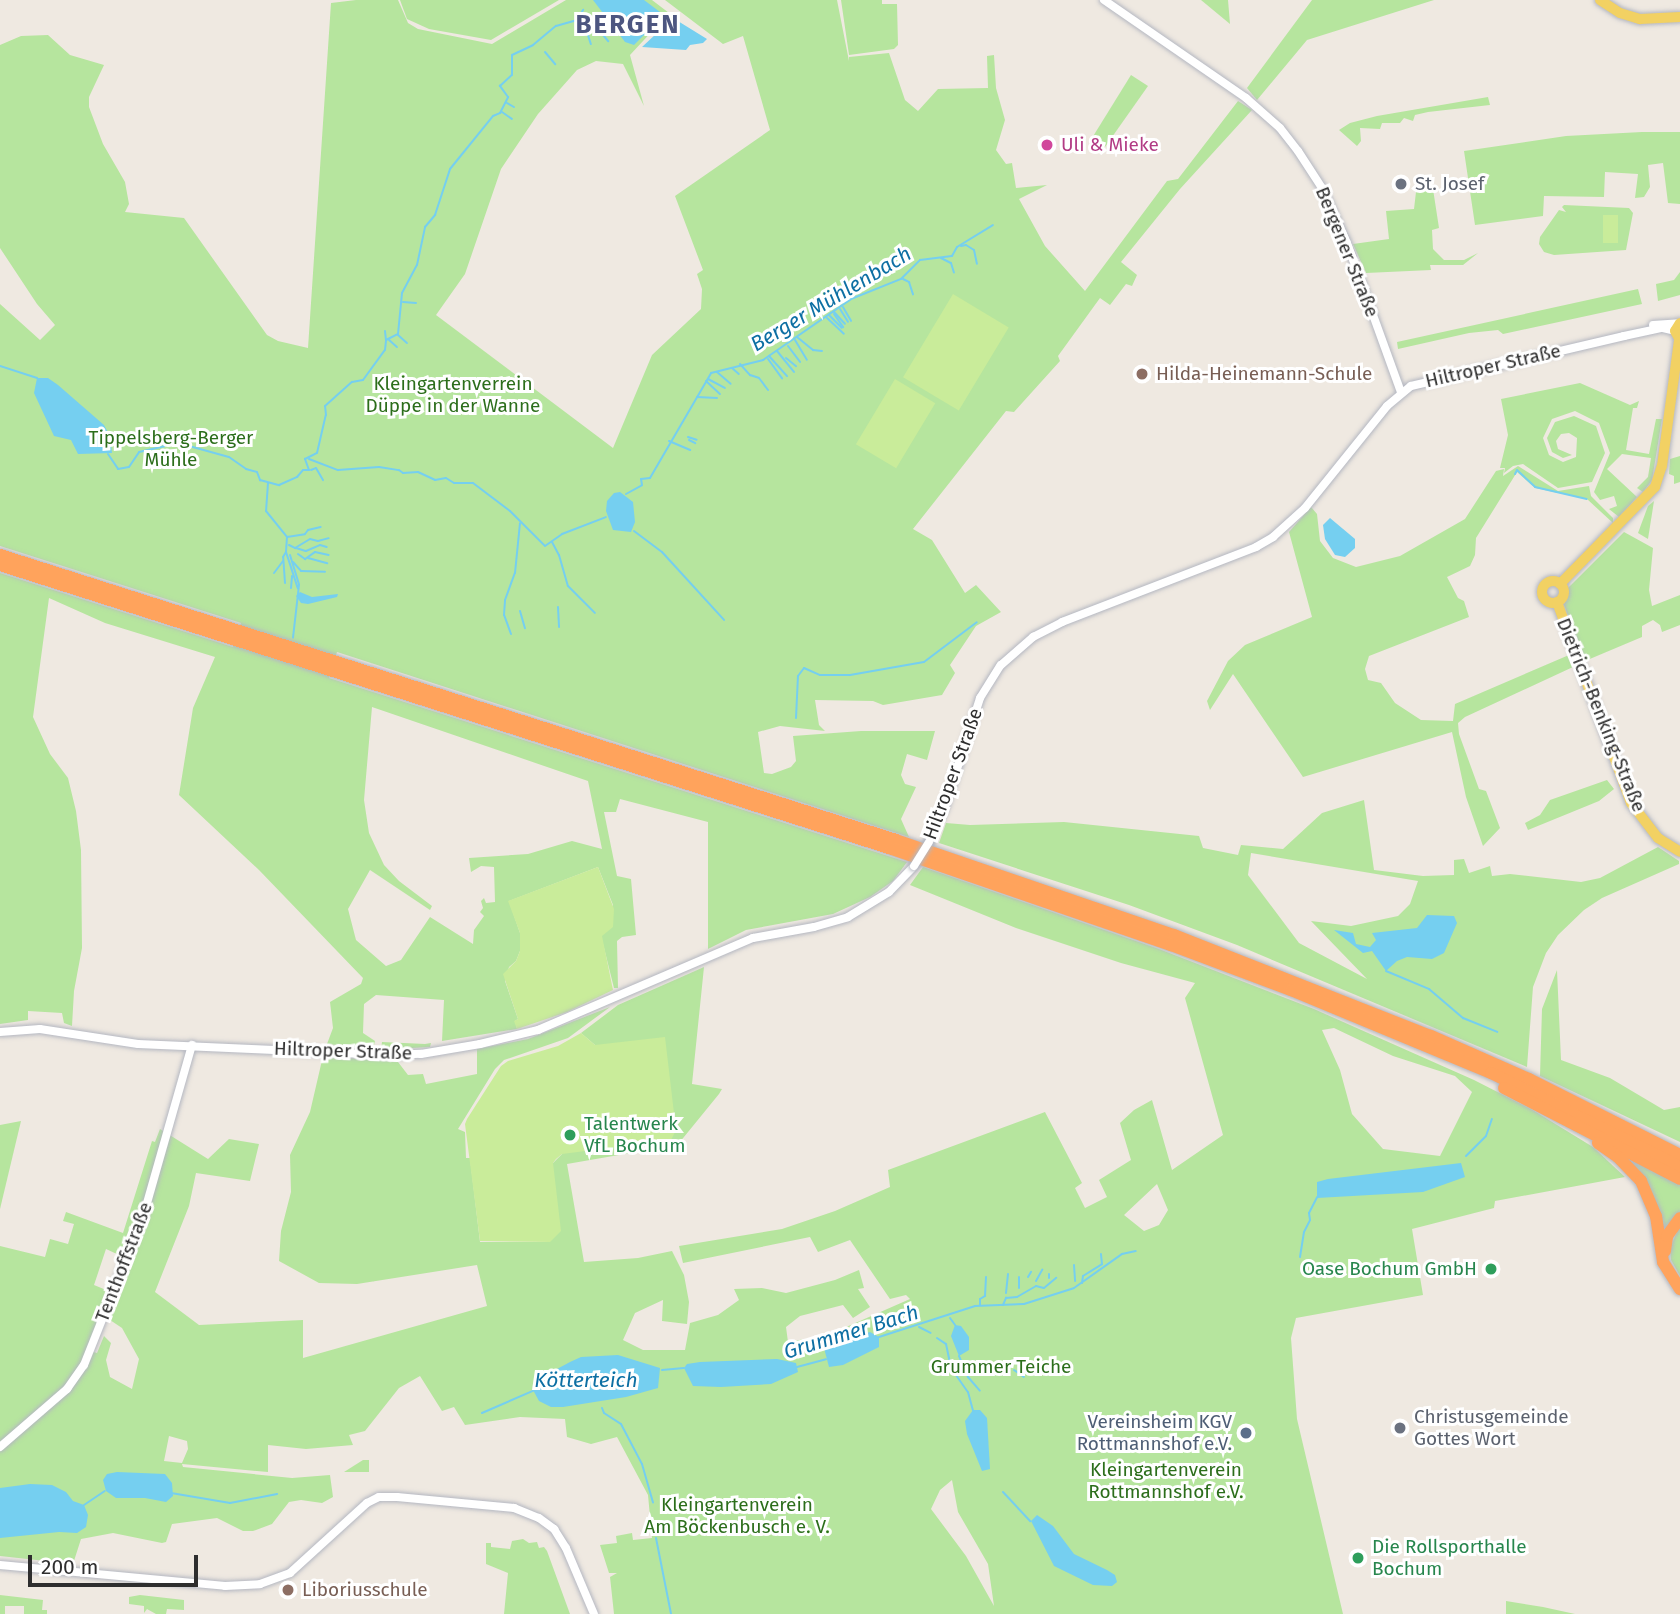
<!DOCTYPE html>
<meta charset="utf-8">
<style>
body{margin:0}
#map{position:relative;width:1680px;height:1614px;overflow:hidden;background:#efe9e1;font-family:"Fira Sans",sans-serif}
div>[style]{position:absolute}
[style*='--x']{left:calc(var(--x)*1px);top:calc(var(--y)*1px);width:calc(var(--w)*1px);rotate:calc(var(--a)*1deg)}
.green>*{inset:0;background:#b6e59e}
.pitch>*{inset:0;background:#c9ec9a;transform-origin:0 0}
.water>*{inset:0;background:#75cff0}
.stream>*{height:2px;margin:-1px;padding:0 1px;transform-origin:1px;border-radius:1px;background:#75cff0}
.roads{filter:drop-shadow(0 0 2px #b4b7c1) drop-shadow(0 0 2px #b4b7c1)}
.minor>*{height:8px;margin:-4px;padding:0 4px;transform-origin:4px;border-radius:4px;background:#fff}
.major>*{height:10px;margin:-5px;padding:0 5px;transform-origin:5px;border-radius:5px;background:#f2d163}
.major>.ring{margin:-5px;padding:0;box-sizing:content-box;background:none;border:10px solid #f2d163;border-radius:50%}
.highway>*{height:12px;margin:-6px;padding:0 6px;transform-origin:6px;border-radius:6px;background:#ffa35c}
.bridges{filter:drop-shadow(0 0 2px #b4b7c1) drop-shadow(0 0 2px #b4b7c1)}
.minor-bridge>*{height:8px;margin:-4px;padding:0 4px;transform-origin:4px;border-radius:4px;background:#fff}
.dots>*{width:19px;height:19px;translate:-50% -50%;box-sizing:border-box;border:4px solid #fff;border-radius:50%}
span{translate:-50% -50%;white-space:nowrap;text-align:center;line-height:1.15;-webkit-text-stroke:6px #fff;paint-order:stroke}
.hotel-label{font-size:19px;color:#b23c85}
.left{translate:0 -50%;text-align:left}
.worship-label{font-size:19px;color:#5b616d}
.street-label{font-size:19px;color:#2e2e2e}
.education-label{font-size:19px;color:#785e54}
.park-label{font-size:19px;color:#2c6e1b}
.leisure-label{font-size:19px;color:#27864d}
.right{translate:-100% -50%;text-align:right}
.service-label{font-size:19px;color:#4e5e75}
.water-label{font-size:21px;color:#0d6fa3;font-style:italic}
.district-label{font-size:26px;color:#4d5680;font-weight:700;letter-spacing:2px}
.scale{position:absolute;left:28px;top:1555px;width:170px;height:32px;box-sizing:border-box;border:4px solid #2e2e2e;border-top:0;padding-left:9px;font-size:21px;line-height:24px;white-space:nowrap;color:#2e2e2e;-webkit-text-stroke:5px #fff;paint-order:stroke}
</style>
<div id="map">
<div class="green">
<div style="clip-path:polygon(evenodd,356px 0,398px 0,408px 23px,418px 29px,492px 44px,566px 0,652px 0,669px 13px,630px 55px,644px 106px,623px 64px,596px 61px,577px 70px,538px 114px,501px 169px,465px 274px,436px 315px,613px 448px,652px 355px,701px 309px,702px 289px,697px 274px,703px 270px,675px 196px,770px 130px,743px 36px,723px 44px,665px 0,837px 0,849px 61px,849px 57px,889px 53px,905px 100px,918px 111px,938px 89px,988px 88px,987px 56px,994px 55px,996px 88px,1005px 120px,996px 150px,1006px 164px,1012px 163px,1016px 188px,1047px 185px,1019px 199px,1045px 246px,1085px 291px,1167px 181px,1178px 179px,1238px 101px,1252px 110px,1180px 189px,1121px 262px,1137px 275px,1132px 286px,1126px 284px,1110px 305px,1100px 298px,1058px 356px,1060px 361px,1014px 412px,1006px 411px,913px 529px,932px 540px,965px 593px,976px 585px,1001px 612px,976px 626px,950px 665px,955px 673px,942px 695px,883px 705px,873px 701px,815px 700px,819px 725px,825px 731px,780px 726px,758px 732px,764px 773px,772px 774px,791px 767px,796px 761px,793px 736px,861px 731px,935px 731px,927px 760px,907px 754px,901px 775px,905px 784px,916px 787px,901px 819px,909px 837px,337px 652px,329px 678px,907px 862px,893px 881px,870px 897px,833px 914px,746px 930px,708px 949px,708px 822px,620px 799px,616px 812px,604px 812px,617px 876px,631px 879px,636px 935px,622px 937px,617px 941px,618px 988px,614px 988px,601px 936px,613px 905px,598px 867px,509px 901px,520px 933px,520px 951px,516px 961px,509px 967px,505px 981px,518px 1019px,515px 1021px,517px 1029px,442px 1041px,444px 1000px,376px 995px,364px 1004px,363px 1033px,375px 1041px,373px 1049px,327px 1044px,333px 1028px,330px 1002px,361px 984px,363px 978px,259px 870px,179px 795px,193px 708px,215px 657px,105px 623px,49px 598px,33px 717px,50px 754px,68px 778px,76px 811px,81px 850px,82px 948px,74px 991px,72px 1026px,64px 1023px,62px 1013px,28px 1011px,28px 1020px,0 1024px,0 573px,233px 647px,241px 623px,0 546px,0 304px,40px 340px,55px 325px,37px 304px,0 248px,0 45px,21px 36px,48px 35px,70px 55px,104px 65px,89px 97px,89px 107px,103px 144px,125px 182px,129px 204px,125px 212px,184px 218px,267px 335px,278px 341px,308px 348px,331px 3px,356px 0,372px 707px,588px 781px,602px 849px,572px 841px,528px 854px,469px 858px,471px 872px,481px 866px,494px 867px,495px 902px,486px 903px,484px 898px,481px 901px,483px 908px,480px 912px,484px 916px,474px 930px,473px 944px,430px 917px,401px 960px,386px 966px,356px 940px,348px 909px,370px 870px,430px 910px,432px 906px,399px 881px,384px 865px,369px 833px,364px 800px,372px 707px)"></div>
<div style="clip-path:polygon(400px 0,559px 0,491px 40px,429px 29px,407px 19px)"></div>
<div style="clip-path:polygon(841px 0,882px 0,882px 4px,897px 4px,898px 45px,894px 49px,849px 55px)"></div>
<div style="clip-path:polygon(1201px 0,1228px 0,1230px 24px)"></div>
<div style="clip-path:polygon(1312px 0,1434px 0,1307px 40px,1257px 100px,1247px 88px)"></div>
<div style="clip-path:polygon(1131px 75px,1148px 86px,1105px 147px,1092px 138px)"></div>
<div style="clip-path:polygon(1488px 97px,1490px 105px,1428px 112px,1415px 115px,1413px 121px,1404px 118px,1400px 123px,1382px 123px,1380px 129px,1360px 128px,1361px 141px,1357px 146px,1339px 130px,1350px 123px,1377px 116px)"></div>
<div style="clip-path:polygon(1642px 132px,1680px 132px,1680px 204px,1668px 203px,1663px 163px,1648px 165px,1650px 187px,1644px 197px,1635px 198px,1638px 174px,1605px 172px,1604px 197px,1544px 196px,1543px 216px,1475px 225px,1464px 151px,1566px 136px)"></div>
<div style="clip-path:polygon(1433px 189px,1439px 228px,1432px 230px,1433px 249px,1444px 260px,1464px 260px,1478px 253px,1463px 265px,1430px 265px,1431px 270px,1366px 273px,1353px 244px,1389px 239px,1386px 211px,1414px 209px,1416px 192px)"></div>
<div style="clip-path:polygon(1564px 205px,1629px 208px,1633px 213px,1626px 250px,1554px 255px,1544px 252px,1539px 244px,1540px 237px,1559px 210px,1566px 212px,1562px 207px)"></div>
<div style="clip-path:polygon(1680px 272px,1680px 295px,1658px 301px,1656px 284px,1674px 280px)"></div>
<div style="clip-path:polygon(1638px 289px,1642px 304px,1503px 334px,1498px 330px,1469px 333px,1398px 349px,1397px 342px)"></div>
<div style="clip-path:polygon(1580px 383px,1630px 405px,1639px 401px,1637px 408px,1633px 408px,1626px 450px,1649px 454px,1656px 419px,1662px 419px,1652px 480px,1643px 492px,1637px 488px,1648px 477px,1651px 458px,1622px 454px,1607px 469px,1637px 497px,1619px 517px,1609px 509px,1617px 506px,1614px 496px,1600px 500px,1594px 492px,1610px 453px,1599px 423px,1575px 411px,1552px 419px,1543px 438px,1549px 455px,1563px 462px,1576px 457px,1577px 438px,1569px 433px,1561px 434px,1556px 441px,1558px 449px,1572px 455px,1563px 458px,1552px 452px,1547px 438px,1555px 422px,1574px 416px,1596px 426px,1605px 453px,1592px 482px,1558px 488px,1523px 464px,1513px 466px,1504px 473px,1505px 468px,1500px 468px,1508px 435px,1501px 399px)"></div>
<div style="clip-path:polygon(1680px 456px,1680px 482px,1674px 484px,1674px 476px,1669px 474px,1670px 459px)"></div>
<div style="clip-path:polygon(1518px 466px,1558px 491px,1589px 486px,1591px 496px,1613px 518px,1613px 523px,1587px 499px,1535px 488px,1517px 472px,1476px 538px,1475px 555px,1470px 566px,1447px 577px,1458px 598px,1464px 601px,1469px 617px,1369px 656px,1365px 669px,1368px 680px,1381px 683px,1395px 703px,1421px 720px,1453px 721px,1455px 704px,1569px 655px,1573px 667px,1465px 717px,1458px 723px,1459px 734px,1479px 789px,1486px 791px,1500px 828px,1483px 846px,1466px 797px,1452px 732px,1303px 777px,1233px 674px,1210px 710px,1207px 701px,1228px 661px,1245px 645px,1312px 617px,1289px 532px,1311px 507px,1317px 514px,1320px 541px,1333px 558px,1356px 567px,1400px 556px,1465px 519px,1496px 471px,1504px 469px,1503px 476px)"></div>
<div style="clip-path:polygon(1654px 501px,1648px 539px,1638px 533px,1648px 506px)"></div>
<div style="clip-path:polygon(1624px 532px,1653px 548px,1649px 590px,1652px 606px,1680px 595px,1680px 625px,1662px 632px,1660px 625px,1653px 620px,1642px 626px,1642px 637px,1585px 661px,1564px 605px,1568px 588px)"></div>
<div style="clip-path:polygon(1607px 780px,1614px 789px,1599px 801px,1528px 830px,1525px 823px,1540px 815px,1550px 800px)"></div>
<div style="clip-path:polygon(evenodd,1364px 800px,1374px 870px,1423px 876px,1454px 875px,1454px 860px,1464px 859px,1469px 873px,1490px 866px,1492px 876px,1510px 874px,1581px 882px,1600px 878px,1658px 847px,1679px 861px,1679px 864px,1602px 898px,1584px 910px,1558px 935px,1546px 953px,1533px 987px,1527px 1067px,1237px 945px,1129px 905px,939px 843px,946px 823px,970px 825px,1064px 822px,1199px 836px,1203px 848px,1238px 855px,1241px 845px,1283px 849px,1322px 813px,1364px 800px,1251px 853px,1418px 881px,1410px 904px,1398px 916px,1351px 926px,1311px 921px,1367px 979px,1299px 943px,1248px 875px,1251px 853px)"></div>
<div style="clip-path:polygon(evenodd,923px 867px,1159px 949px,1314px 1009px,1474px 1080px,1531px 1109px,1593px 1147px,1625px 1177px,1495px 1201px,1494px 1208px,1412px 1229px,1423px 1295px,1296px 1318px,1291px 1338px,1297px 1419px,1343px 1614px,614px 1614px,610px 1577px,617px 1573px,609px 1573px,600px 1545px,617px 1543px,616px 1536px,632px 1533px,633px 1540px,652px 1538px,648px 1495px,617px 1437px,591px 1444px,567px 1437px,565px 1419px,520px 1417px,465px 1425px,454px 1407px,442px 1411px,420px 1376px,399px 1388px,365px 1431px,349px 1435px,353px 1445px,306px 1449px,268px 1445px,268px 1472px,182px 1464px,183px 1467px,292px 1478px,330px 1475px,333px 1497px,322px 1503px,301px 1500px,289px 1502px,272px 1524px,253px 1531px,243px 1531px,217px 1518px,172px 1524px,166px 1542px,162px 1543px,113px 1533px,81px 1539px,73px 1564px,0 1556px,0 1246px,45px 1257px,50px 1239px,68px 1244px,74px 1224px,63px 1221px,66px 1212px,123px 1233px,152px 1141px,155px 1142px,160px 1129px,208px 1159px,229px 1139px,259px 1144px,250px 1181px,196px 1173px,189px 1206px,155px 1292px,199px 1325px,303px 1320px,303px 1358px,487px 1306px,477px 1265px,357px 1284px,319px 1283px,279px 1261px,281px 1231px,291px 1192px,290px 1155px,310px 1112px,323px 1056px,398px 1062px,408px 1075px,423px 1074px,426px 1084px,477px 1074px,477px 1049px,528px 1039px,610px 1007px,568px 1038px,504px 1060px,495px 1069px,458px 1129px,465px 1132px,466px 1158px,470px 1158px,480px 1242px,550px 1242px,553px 1163px,562px 1154px,595px 1045px,581px 1033px,618px 1005px,704px 967px,692px 1084px,722px 1089px,719px 1094px,675px 1148px,665px 1147px,567px 1164px,584px 1262px,638px 1258px,672px 1251px,684px 1275px,689px 1302px,687px 1324px,662px 1321px,663px 1300px,635px 1313px,623px 1340px,643px 1350px,685px 1350px,690px 1323px,718px 1315px,739px 1300px,734px 1289px,762px 1288px,786px 1293px,835px 1280px,859px 1270px,864px 1288px,858px 1289px,870px 1307px,853px 1318px,843px 1305px,800px 1316px,786px 1327px,788px 1342px,828px 1335px,910px 1299px,906px 1295px,890px 1299px,850px 1240px,818px 1252px,810px 1237px,683px 1263px,679px 1246px,782px 1229px,835px 1211px,890px 1187px,888px 1170px,1045px 1112px,1082px 1183px,1075px 1188px,1085px 1208px,1107px 1197px,1099px 1180px,1131px 1160px,1120px 1123px,1134px 1110px,1152px 1100px,1172px 1170px,1223px 1135px,1185px 998px,1195px 983px,1121px 963px,1016px 928px,910px 885px,923px 867px,1334px 1028px,1393px 1056px,1455px 1076px,1472px 1092px,1440px 1156px,1383px 1149px,1352px 1114px,1340px 1070px,1322px 1030px,1334px 1028px,923px 867px,1157px 1184px,1168px 1210px,1159px 1225px,1144px 1231px,1124px 1215px,1157px 1184px,923px 867px,106px 1249px,132px 1261px,110px 1320px,122px 1328px,139px 1359px,132px 1389px,110px 1377px,106px 1360px,111px 1343px,104px 1336px,97px 1353px,87px 1350px,111px 1292px,94px 1285px,106px 1249px,923px 867px,169px 1436px,187px 1441px,188px 1449px,182px 1463px,164px 1461px,169px 1436px,923px 867px,952px 1480px,958px 1512px,988px 1564px,994px 1606px,966px 1556px,931px 1509px,940px 1490px,952px 1480px)"></div>
<div style="clip-path:polygon(1557px 970px,1561px 1060px,1610px 1078px,1664px 1110px,1680px 1107px,1680px 1142px,1540px 1076px,1542px 1009px)"></div>
<div style="clip-path:polygon(382px 1042px,425px 1044px,431px 1043px,430px 1047px,394px 1049px,381px 1049px)"></div>
<div style="clip-path:polygon(21px 1121px,0 1209px,0 1125px)"></div>
<div style="clip-path:polygon(1612px 1147px,1680px 1184px,1680px 1215px,1665px 1236px,1660px 1214px)"></div>
<div style="clip-path:polygon(1680px 1225px,1680px 1276px,1671px 1260px,1670px 1248px)"></div>
<div style="clip-path:polygon(363px 1460px,369px 1460px,369px 1472px,344px 1472px)"></div>
<div style="clip-path:polygon(523px 1539px,529px 1543px,537px 1542px,539px 1548px,544px 1547px,547px 1551px,570px 1614px,504px 1614px,508px 1573px,486px 1564px,486px 1543px,491px 1543px,491px 1547px,510px 1549px,512px 1541px)"></div>
<div style="clip-path:polygon(0 1595px,43px 1600px,42px 1610px,47px 1610px,47px 1614px,24px 1614px,24px 1606px,5px 1606px,5px 1614px,0 1614px)"></div>
<div style="clip-path:polygon(140px 1595px,184px 1600px,184px 1610px,167px 1609px,166px 1614px,156px 1614px,147px 1609px,144px 1613px,144px 1606px,129px 1604px,129px 1597px)"></div>
<div style="clip-path:polygon(1506px 1601px,1543px 1607px,1575px 1614px,1506px 1614px)"></div>
</div>
<div class="pitch">
<div style="left:1603px;top:215px;width:15px;height:28px"></div>
<div style="left:953px;top:294px;width:65px;height:97px;rotate:31deg"></div>
<div style="left:895px;top:379px;width:47px;height:76px;rotate:31deg"></div>
<div style="clip-path:polygon(598px 867px,614px 909px,613px 927px,602px 936px,613px 990px,567px 1012px,517px 1029px,514px 1021px,518px 1019px,503px 974px,516px 961px,520px 951px,520px 933px,508px 901px)"></div>
<div style="clip-path:polygon(581px 1033px,595px 1045px,665px 1037px,676px 1130px,671px 1140px,562px 1154px,556px 1159px,553px 1163px,561px 1231px,550px 1242px,480px 1241px,465px 1124px,467px 1119px,501px 1066px,508px 1061px,558px 1046px)"></div>
</div>
<div class="water">
<div style="clip-path:polygon(593px 0,644px 0,660px 12px,647px 32px,634px 45px,625px 42px)"></div>
<div style="clip-path:polygon(673px 18px,707px 39px,703px 43px,690px 45px,686px 50px,642px 47px)"></div>
<div style="clip-path:polygon(37px 378px,48px 378px,58px 385px,104px 425px,110px 436px,112px 453px,78px 454px,71px 440px,54px 436px,34px 393px)"></div>
<div style="clip-path:polygon(620px 492px,633px 502px,635px 522px,631px 532px,613px 530px,606px 511px,607px 501px,614px 493px)"></div>
<div style="clip-path:polygon(1330px 518px,1355px 539px,1355px 548px,1345px 557px,1335px 555px,1325px 539px,1323px 525px)"></div>
<div style="clip-path:polygon(300px 592px,312px 597px,338px 594px,337px 597px,308px 604px,301px 603px,296px 596px)"></div>
<div style="clip-path:polygon(1427px 915px,1454px 916px,1457px 923px,1444px 953px,1432px 959px,1407px 957px,1397px 961px,1386px 971px,1372px 951px,1363px 953px,1334px 930px,1353px 933px,1356px 944px,1370px 947px,1376px 940px,1372px 933px,1417px 928px)"></div>
<div style="clip-path:polygon(1461px 1163px,1465px 1177px,1423px 1192px,1317px 1198px,1317px 1182px,1328px 1179px)"></div>
<div style="clip-path:polygon(955px 1325px,961px 1326px,969px 1337px,969px 1350px,959px 1356px,951px 1336px)"></div>
<div style="clip-path:polygon(870px 1332px,879px 1337px,879px 1347px,843px 1365px,829px 1367px,824px 1348px)"></div>
<div style="clip-path:polygon(618px 1355px,660px 1368px,658px 1388px,626px 1397px,563px 1407px,551px 1407px,539px 1401px,533px 1390px,534px 1385px,544px 1376px,570px 1362px,581px 1357px)"></div>
<div style="clip-path:polygon(777px 1359px,796px 1363px,798px 1372px,771px 1384px,721px 1387px,693px 1386px,684px 1368px,687px 1364px,700px 1362px)"></div>
<div style="clip-path:polygon(973px 1410px,980px 1410px,987px 1418px,990px 1469px,982px 1471px,967px 1434px,965px 1421px)"></div>
<div style="clip-path:polygon(117px 1472px,165px 1474px,172px 1483px,173px 1496px,166px 1502px,145px 1498px,116px 1498px,106px 1491px,103px 1480px,107px 1474px)"></div>
<div style="clip-path:polygon(30px 1484px,52px 1485px,66px 1492px,73px 1501px,84px 1505px,88px 1515px,86px 1527px,77px 1533px,59px 1532px,0 1538px,0 1488px)"></div>
<div style="clip-path:polygon(1037px 1515px,1053px 1526px,1074px 1554px,1107px 1570px,1115px 1575px,1117px 1582px,1112px 1586px,1093px 1585px,1054px 1566px,1031px 1521px)"></div>
</div>
<div class="stream">
<div style="--x:581;--y:19;--w:20;--a:30"></div>
<div style="--x:598;--y:29;--w:16;--a:50"></div>
<div style="--x:579;--y:21;--w:8;--a:40"></div>
<div style="--x:585;--y:26;--w:19;--a:72"></div>
<div style="--x:545;--y:52;--w:16;--a:50"></div>
<div style="--x:507;--y:103;--w:8;--a:30"></div>
<div style="--x:502;--y:112;--w:12;--a:35"></div>
<div style="--x:961;--y:246;--w:5;--a:-11"></div>
<div style="--x:966;--y:245;--w:9;--a:32"></div>
<div style="--x:974;--y:250;--w:14;--a:78"></div>
<div style="--x:941;--y:258;--w:11;--a:27"></div>
<div style="--x:951;--y:263;--w:10;--a:73"></div>
<div style="--x:903;--y:279;--w:7;--a:27"></div>
<div style="--x:909;--y:282;--w:13;--a:72"></div>
<div style="--x:403;--y:302;--w:13;--a:4"></div>
<div style="--x:843;--y:307;--w:16;--a:60"></div>
<div style="--x:840;--y:309;--w:15;--a:58"></div>
<div style="--x:834;--y:312;--w:16;--a:47"></div>
<div style="--x:834;--y:314;--w:16;--a:55"></div>
<div style="--x:829;--y:315;--w:18;--a:45"></div>
<div style="--x:827;--y:318;--w:23;--a:43"></div>
<div style="--x:385;--y:331;--w:9;--a:84"></div>
<div style="--x:398;--y:335;--w:12;--a:42"></div>
<div style="--x:797;--y:337;--w:21;--a:39"></div>
<div style="--x:813;--y:350;--w:9;--a:6"></div>
<div style="--x:388;--y:339;--w:12;--a:42"></div>
<div style="--x:795;--y:340;--w:23;--a:59"></div>
<div style="--x:788;--y:346;--w:20;--a:53"></div>
<div style="--x:777;--y:351;--w:27;--a:51"></div>
<div style="--x:769;--y:356;--w:27;--a:48"></div>
<div style="--x:786;--y:358;--w:13;--a:39"></div>
<div style="--x:768;--y:359;--w:24;--a:54"></div>
<div style="--x:740;--y:364;--w:15;--a:48"></div>
<div style="--x:750;--y:375;--w:9;--a:18"></div>
<div style="--x:759;--y:378;--w:15;--a:53"></div>
<div style="--x:0;--y:366;--w:39;--a:18"></div>
<div style="--x:732;--y:368;--w:9;--a:41"></div>
<div style="--x:717;--y:372;--w:18;--a:41"></div>
<div style="--x:708;--y:379;--w:19;--a:28"></div>
<div style="--x:706;--y:381;--w:19;--a:43"></div>
<div style="--x:697;--y:397;--w:20;--a:3"></div>
<div style="--x:688;--y:437;--w:9;--a:18"></div>
<div style="--x:689;--y:440;--w:7;--a:27"></div>
<div style="--x:669;--y:441;--w:23;--a:23"></div>
<div style="--x:108;--y:454;--w:18;--a:56"></div>
<div style="--x:118;--y:469;--w:11;--a:-10"></div>
<div style="--x:129;--y:467;--w:18;--a:-56"></div>
<div style="--x:139;--y:452;--w:26;--a:-13"></div>
<div style="--x:164;--y:446;--w:6;--a:-59"></div>
<div style="--x:167;--y:441;--w:4;--a:0"></div>
<div style="--x:171;--y:441;--w:60;--a:15.4"></div>
<div style="--x:229;--y:457;--w:21;--a:35"></div>
<div style="--x:246;--y:469;--w:11;--a:15"></div>
<div style="--x:257;--y:472;--w:9;--a:69"></div>
<div style="--x:260;--y:480;--w:20;--a:15"></div>
<div style="--x:279;--y:485;--w:20;--a:-24"></div>
<div style="--x:297;--y:477;--w:9;--a:-49"></div>
<div style="--x:303;--y:470;--w:6;--a:0"></div>
<div style="--x:309;--y:470;--w:12;--a:-110"></div>
<div style="--x:305;--y:459;--w:13;--a:-27"></div>
<div style="--x:317;--y:453;--w:39;--a:-77"></div>
<div style="--x:326;--y:415;--w:9;--a:-96"></div>
<div style="--x:325;--y:406;--w:36;--a:-42"></div>
<div style="--x:352;--y:382;--w:11;--a:-10"></div>
<div style="--x:363;--y:380;--w:37;--a:-54"></div>
<div style="--x:385;--y:350;--w:10;--a:-84"></div>
<div style="--x:386;--y:340;--w:13;--a:-27"></div>
<div style="--x:398;--y:334;--w:41;--a:-84.4"></div>
<div style="--x:402;--y:293;--w:32;--a:-62"></div>
<div style="--x:417;--y:265;--w:39;--a:-78"></div>
<div style="--x:425;--y:227;--w:16;--a:-50"></div>
<div style="--x:435;--y:215;--w:48;--a:-71.9"></div>
<div style="--x:450;--y:169;--w:68;--a:-50.9"></div>
<div style="--x:493;--y:116;--w:8;--a:-23"></div>
<div style="--x:500;--y:113;--w:18;--a:-63"></div>
<div style="--x:508;--y:97;--w:14;--a:-126"></div>
<div style="--x:500;--y:86;--w:16;--a:-43"></div>
<div style="--x:512;--y:75;--w:20;--a:-90"></div>
<div style="--x:512;--y:55;--w:23;--a:-25"></div>
<div style="--x:533;--y:45;--w:30;--a:-40"></div>
<div style="--x:556;--y:26;--w:22;--a:-16"></div>
<div style="--x:577;--y:20;--w:12;--a:-59"></div>
<div style="--x:309;--y:459;--w:31;--a:21"></div>
<div style="--x:338;--y:470;--w:41;--a:-4.2"></div>
<div style="--x:379;--y:467;--w:20;--a:9"></div>
<div style="--x:399;--y:470;--w:5;--a:37"></div>
<div style="--x:403;--y:473;--w:15;--a:-4"></div>
<div style="--x:418;--y:472;--w:19;--a:25"></div>
<div style="--x:435;--y:480;--w:11;--a:-10"></div>
<div style="--x:446;--y:478;--w:9;--a:32"></div>
<div style="--x:454;--y:483;--w:19;--a:0"></div>
<div style="--x:473;--y:483;--w:46;--a:37.1"></div>
<div style="--x:510;--y:511;--w:49;--a:45"></div>
<div style="--x:545;--y:546;--w:21;--a:-35"></div>
<div style="--x:562;--y:534;--w:47;--a:-21.1"></div>
<div style="--x:311;--y:470;--w:5;--a:-22"></div>
<div style="--x:316;--y:468;--w:14;--a:60"></div>
<div style="--x:1515;--y:474;--w:4;--a:-63"></div>
<div style="--x:1517;--y:470;--w:25;--a:43"></div>
<div style="--x:1535;--y:487;--w:53;--a:13"></div>
<div style="--x:268;--y:483;--w:28;--a:94"></div>
<div style="--x:266;--y:511;--w:33;--a:51"></div>
<div style="--x:287;--y:537;--w:15;--a:94"></div>
<div style="--x:286;--y:552;--w:38;--a:72"></div>
<div style="--x:626;--y:494;--w:18;--a:-29"></div>
<div style="--x:642;--y:485;--w:6;--a:-99"></div>
<div style="--x:641;--y:479;--w:9;--a:-6"></div>
<div style="--x:650;--y:478;--w:121;--a:-59.8"></div>
<div style="--x:711;--y:373;--w:54;--a:-14"></div>
<div style="--x:763;--y:360;--w:107;--a:-34.7"></div>
<div style="--x:851;--y:299;--w:54;--a:-21.8"></div>
<div style="--x:901;--y:279;--w:27;--a:-45"></div>
<div style="--x:920;--y:260;--w:32;--a:-7"></div>
<div style="--x:952;--y:256;--w:10;--a:-61"></div>
<div style="--x:957;--y:247;--w:42;--a:-31.4"></div>
<div style="--x:634;--y:531;--w:35;--a:37"></div>
<div style="--x:662;--y:552;--w:92;--a:47.6"></div>
<div style="--x:287;--y:537;--w:18;--a:-9"></div>
<div style="--x:305;--y:534;--w:5;--a:-53"></div>
<div style="--x:308;--y:530;--w:13;--a:-13"></div>
<div style="--x:552;--y:542;--w:15;--a:62"></div>
<div style="--x:559;--y:555;--w:32;--a:74"></div>
<div style="--x:568;--y:586;--w:38;--a:45"></div>
<div style="--x:289;--y:545;--w:7;--a:27"></div>
<div style="--x:295;--y:548;--w:17;--a:-31"></div>
<div style="--x:310;--y:539;--w:8;--a:14"></div>
<div style="--x:318;--y:541;--w:11;--a:-15"></div>
<div style="--x:296;--y:548;--w:10;--a:17"></div>
<div style="--x:306;--y:551;--w:15;--a:-23"></div>
<div style="--x:320;--y:545;--w:7;--a:16"></div>
<div style="--x:298;--y:554;--w:9;--a:36"></div>
<div style="--x:305;--y:559;--w:12;--a:-35"></div>
<div style="--x:315;--y:552;--w:14;--a:12"></div>
<div style="--x:290;--y:555;--w:31;--a:73"></div>
<div style="--x:299;--y:585;--w:53;--a:96.5"></div>
<div style="--x:308;--y:558;--w:20;--a:15"></div>
<div style="--x:293;--y:562;--w:12;--a:48"></div>
<div style="--x:301;--y:571;--w:24;--a:2"></div>
<div style="--x:274;--y:573;--w:15;--a:-53"></div>
<div style="--x:285;--y:583;--w:26;--a:-94"></div>
<div style="--x:283;--y:557;--w:6;--a:-59"></div>
<div style="--x:291;--y:588;--w:12;--a:-85"></div>
<div style="--x:558;--y:607;--w:20;--a:87"></div>
<div style="--x:520;--y:611;--w:18;--a:74"></div>
<div style="--x:511;--y:634;--w:20;--a:-110"></div>
<div style="--x:504;--y:615;--w:15;--a:-86"></div>
<div style="--x:505;--y:600;--w:29;--a:-70"></div>
<div style="--x:515;--y:573;--w:50;--a:-84.3"></div>
<div style="--x:796;--y:718;--w:42;--a:-87.3"></div>
<div style="--x:798;--y:676;--w:10;--a:-53"></div>
<div style="--x:804;--y:668;--w:17;--a:24"></div>
<div style="--x:820;--y:675;--w:30;--a:0"></div>
<div style="--x:850;--y:675;--w:75;--a:-10"></div>
<div style="--x:924;--y:662;--w:66;--a:-37"></div>
<div style="--x:1386;--y:971;--w:47;--a:22.7"></div>
<div style="--x:1429;--y:989;--w:45;--a:40.5"></div>
<div style="--x:1463;--y:1018;--w:37;--a:22"></div>
<div style="--x:1466;--y:1156;--w:28;--a:-45"></div>
<div style="--x:1486;--y:1136;--w:18;--a:-71"></div>
<div style="--x:1300;--y:1257;--w:25;--a:-81"></div>
<div style="--x:1304;--y:1232;--w:13;--a:-63"></div>
<div style="--x:1310;--y:1220;--w:7;--a:-98"></div>
<div style="--x:1309;--y:1213;--w:18;--a:-63"></div>
<div style="--x:1074;--y:1265;--w:16;--a:86"></div>
<div style="--x:1049;--y:1274;--w:4;--a:90"></div>
<div style="--x:1028;--y:1277;--w:6;--a:-59"></div>
<div style="--x:1036;--y:1281;--w:13;--a:-61"></div>
<div style="--x:1082;--y:1283;--w:7;--a:-82"></div>
<div style="--x:1083;--y:1276;--w:22;--a:-32"></div>
<div style="--x:1102;--y:1264;--w:10;--a:-96"></div>
<div style="--x:1019;--y:1288;--w:11;--a:-90"></div>
<div style="--x:1006;--y:1293;--w:19;--a:-84"></div>
<div style="--x:980;--y:1305;--w:6;--a:-90"></div>
<div style="--x:980;--y:1299;--w:6;--a:-31"></div>
<div style="--x:985;--y:1296;--w:19;--a:-87"></div>
<div style="--x:1003;--y:1305;--w:8;--a:-67"></div>
<div style="--x:1006;--y:1298;--w:11;--a:-5"></div>
<div style="--x:1017;--y:1297;--w:22;--a:-30"></div>
<div style="--x:1036;--y:1286;--w:8;--a:14"></div>
<div style="--x:1044;--y:1288;--w:16;--a:-40"></div>
<div style="--x:950;--y:1318;--w:9;--a:54"></div>
<div style="--x:919;--y:1327;--w:13;--a:27"></div>
<div style="--x:879;--y:1337;--w:101;--a:-17.9"></div>
<div style="--x:975;--y:1306;--w:49;--a:-2.3"></div>
<div style="--x:1024;--y:1304;--w:52;--a:-17.7"></div>
<div style="--x:1074;--y:1288;--w:59;--a:-35.3"></div>
<div style="--x:1122;--y:1254;--w:14;--a:-12"></div>
<div style="--x:937;--y:1338;--w:11;--a:34"></div>
<div style="--x:946;--y:1344;--w:25;--a:78"></div>
<div style="--x:951;--y:1368;--w:29;--a:55"></div>
<div style="--x:968;--y:1392;--w:20;--a:75"></div>
<div style="--x:959;--y:1356;--w:23;--a:67"></div>
<div style="--x:968;--y:1377;--w:18;--a:49"></div>
<div style="--x:797;--y:1367;--w:30;--a:-15"></div>
<div style="--x:662;--y:1370;--w:22;--a:-5"></div>
<div style="--x:1014;--y:1370;--w:12;--a:35"></div>
<div style="--x:602;--y:1408;--w:5;--a:68"></div>
<div style="--x:604;--y:1413;--w:20;--a:33"></div>
<div style="--x:621;--y:1424;--w:45;--a:62.3"></div>
<div style="--x:642;--y:1464;--w:40;--a:74"></div>
<div style="--x:482;--y:1413;--w:58;--a:-23.5"></div>
<div style="--x:1003;--y:1492;--w:40;--a:47"></div>
<div style="--x:171;--y:1493;--w:60;--a:9.6"></div>
<div style="--x:230;--y:1503;--w:48;--a:-10.8"></div>
<div style="--x:84;--y:1505;--w:25;--a:-34"></div>
<div style="--x:656;--y:1538;--w:77;--a:78.8"></div>
</div>
<div class="roads">
<div class="minor">
<div style="--x:1104;--y:0;--w:173;--a:34.6"></div>
<div style="--x:1246;--y:98;--w:45;--a:41.4"></div>
<div style="--x:1280;--y:128;--w:29;--a:52"></div>
<div style="--x:1298;--y:151;--w:44;--a:57"></div>
<div style="--x:1322;--y:188;--w:60;--a:65.6"></div>
<div style="--x:1347;--y:243;--w:158;--a:70.1"></div>
<div style="--x:1653;--y:325;--w:26;--a:-4"></div>
<div style="--x:929;--y:842;--w:39;--a:-66"></div>
<div style="--x:945;--y:806;--w:114;--a:-72"></div>
<div style="--x:980;--y:698;--w:39;--a:-58"></div>
<div style="--x:1001;--y:665;--w:43;--a:-41.2"></div>
<div style="--x:1033;--y:637;--w:33;--a:-27"></div>
<div style="--x:1062;--y:622;--w:208;--a:-21.1"></div>
<div style="--x:1256;--y:547;--w:20;--a:-30"></div>
<div style="--x:1273;--y:537;--w:43;--a:-42.2"></div>
<div style="--x:1305;--y:508;--w:131;--a:-51.2"></div>
<div style="--x:1387;--y:406;--w:31;--a:-40"></div>
<div style="--x:1411;--y:386;--w:219;--a:-13.2"></div>
<div style="--x:1624;--y:336;--w:40;--a:-12"></div>
<div style="--x:1663;--y:328;--w:12;--a:14"></div>
<div style="--x:0;--y:1032;--w:40;--a:-4.3"></div>
<div style="--x:40;--y:1029;--w:99;--a:8.7"></div>
<div style="--x:138;--y:1044;--w:250;--a:2.5"></div>
<div style="--x:388;--y:1055;--w:33;--a:-2"></div>
<div style="--x:421;--y:1054;--w:60;--a:-9.6"></div>
<div style="--x:480;--y:1044;--w:60;--a:-13.6"></div>
<div style="--x:538;--y:1030;--w:234;--a:-23.2"></div>
<div style="--x:753;--y:938;--w:62;--a:-10.2"></div>
<div style="--x:814;--y:927;--w:35;--a:-16"></div>
<div style="--x:848;--y:917;--w:48;--a:-31.4"></div>
<div style="--x:889;--y:892;--w:36;--a:-46"></div>
<div style="--x:0;--y:1447;--w:89;--a:-40.9"></div>
<div style="--x:67;--y:1389;--w:29;--a:-55"></div>
<div style="--x:84;--y:1365;--w:159;--a:-68.3"></div>
<div style="--x:143;--y:1217;--w:179;--a:-74.1"></div>
<div style="--x:0;--y:1565;--w:226;--a:5.3"></div>
<div style="--x:225;--y:1586;--w:35;--a:-3"></div>
<div style="--x:260;--y:1584;--w:32;--a:-20"></div>
<div style="--x:290;--y:1573;--w:104;--a:-42.3"></div>
<div style="--x:367;--y:1503;--w:13;--a:-27"></div>
<div style="--x:379;--y:1497;--w:18;--a:0"></div>
<div style="--x:397;--y:1497;--w:118;--a:5.4"></div>
<div style="--x:514;--y:1508;--w:27;--a:22"></div>
<div style="--x:539;--y:1518;--w:19;--a:36"></div>
<div style="--x:554;--y:1529;--w:22;--a:58"></div>
<div style="--x:566;--y:1548;--w:72;--a:67"></div>
</div>
<div class="major">
<div style="--x:1600;--y:0;--w:24;--a:33"></div>
<div style="--x:1620;--y:13;--w:21;--a:17"></div>
<div style="--x:1640;--y:19;--w:40;--a:-2.9"></div>
<div style="--x:1680;--y:323;--w:9;--a:122"></div>
<div style="--x:1675;--y:331;--w:10;--a:61"></div>
<div class="ring" style="left:1542px;top:581px;width:12px;height:12px"></div>
<div style="--x:1560;--y:584;--w:136;--a:-45.6"></div>
<div style="--x:1655;--y:487;--w:22;--a:-72"></div>
<div style="--x:1662;--y:466;--w:127;--a:-82.3"></div>
<div style="--x:1557;--y:602;--w:214;--a:69.8"></div>
<div style="--x:1631;--y:803;--w:44;--a:52.4"></div>
<div style="--x:1658;--y:838;--w:26;--a:32"></div>
</div>
<div class="highway">
<div style="--x:0;--y:555;--w:940;--a:17.64"></div>
<div style="--x:896;--y:840;--w:294;--a:18.9"></div>
<div style="--x:1174;--y:935;--w:276;--a:21.5"></div>
<div style="--x:1431;--y:1036;--w:107;--a:23.7"></div>
<div style="--x:1529;--y:1079;--w:169;--a:26.7"></div>
<div style="--x:0;--y:565;--w:936;--a:17.66"></div>
<div style="--x:892;--y:849;--w:295;--a:19"></div>
<div style="--x:1171;--y:945;--w:128;--a:20.6"></div>
<div style="--x:1291;--y:990;--w:217;--a:22.5"></div>
<div style="--x:1491;--y:1073;--w:211;--a:26.4"></div>
<div style="--x:1504;--y:1088;--w:198;--a:27.3"></div>
<div style="--x:1598;--y:1143;--w:24;--a:35"></div>
<div style="--x:1618;--y:1157;--w:33;--a:46"></div>
<div style="--x:1641;--y:1181;--w:38;--a:67"></div>
<div style="--x:1656;--y:1216;--w:47;--a:81.3"></div>
<div style="--x:1663;--y:1262;--w:32;--a:58"></div>
<div style="--x:1665;--y:1251;--w:15;--a:-82"></div>
<div style="--x:1667;--y:1236;--w:22;--a:-54"></div>
</div>
</div>
<div class="bridges">
<div class="minor-bridge">
<div style="--x:914;--y:866;--w:28;--a:-58"></div>
</div>
</div>
<div class="dots">
<div style="left:1047px;top:145px;background:#d1479c"></div>
<div style="left:1401px;top:184px;background:#6b7280"></div>
<div style="left:1142px;top:374px;background:#8d6e63"></div>
<div style="left:570px;top:1135px;background:#2e9e5b"></div>
<div style="left:1491px;top:1269px;background:#2e9e5b"></div>
<div style="left:1400px;top:1428px;background:#6b7280"></div>
<div style="left:1246px;top:1433px;background:#5c6f8a"></div>
<div style="left:1358px;top:1558px;background:#2e9e5b"></div>
<div style="left:288px;top:1590px;background:#8d6e63"></div>
</div>
<div class="hotel-label">
<span class="left" style="left:1061px;top:145px">Uli &amp; Mieke</span>
</div>
<div class="worship-label">
<span class="left" style="left:1415px;top:184px">St. Josef</span>
<span class="left" style="left:1414px;top:1428px">Christusgemeinde<br>Gottes Wort</span>
</div>
<div class="street-label">
<span style="left:1347px;top:252px;rotate:68deg">Bergener Straße</span>
<span style="left:1493px;top:366px;rotate:-13deg">Hiltroper Straße</span>
<span style="left:1601px;top:715px;rotate:68deg">Dietrich-Benking-Straße</span>
<span style="left:953px;top:774px;rotate:-70deg">Hiltroper Straße</span>
<span style="left:343px;top:1051px;rotate:2deg">Hiltroper Straße</span>
<span style="left:124px;top:1262px;rotate:-69deg">Tenthoffstraße</span>
</div>
<div class="education-label">
<span class="left" style="left:1156px;top:374px">Hilda-Heinemann-Schule</span>
<span class="left" style="left:302px;top:1590px">Liboriusschule</span>
</div>
<div class="park-label">
<span style="left:453px;top:395px">Kleingartenverrein<br>Düppe in der Wanne</span>
<span style="left:171px;top:449px">Tippelsberg-Berger<br>Mühle</span>
<span style="left:1001px;top:1367px">Grummer Teiche</span>
<span style="left:1166px;top:1481px">Kleingartenverein<br>Rottmannshof e.V.</span>
<span style="left:737px;top:1516px">Kleingartenverein<br>Am Böckenbusch e. V.</span>
</div>
<div class="leisure-label">
<span class="left" style="left:584px;top:1135px">Talentwerk<br>VfL Bochum</span>
<span class="right" style="left:1477px;top:1269px">Oase Bochum GmbH</span>
<span class="left" style="left:1372px;top:1558px">Die Rollsporthalle<br>Bochum</span>
</div>
<div class="service-label">
<span class="right" style="left:1232px;top:1433px">Vereinsheim KGV<br>Rottmannshof e.V.</span>
</div>
<div class="water-label">
<span style="left:831px;top:299px;rotate:-31deg">Berger Mühlenbach</span>
<span style="left:851px;top:1332px;rotate:-17deg">Grummer Bach</span>
<span style="left:586px;top:1380px">Kötterteich</span>
</div>
<div class="district-label">
<span style="left:628px;top:25px">BERGEN</span>
</div>
<div class="scale">200 m</div>
</div>
